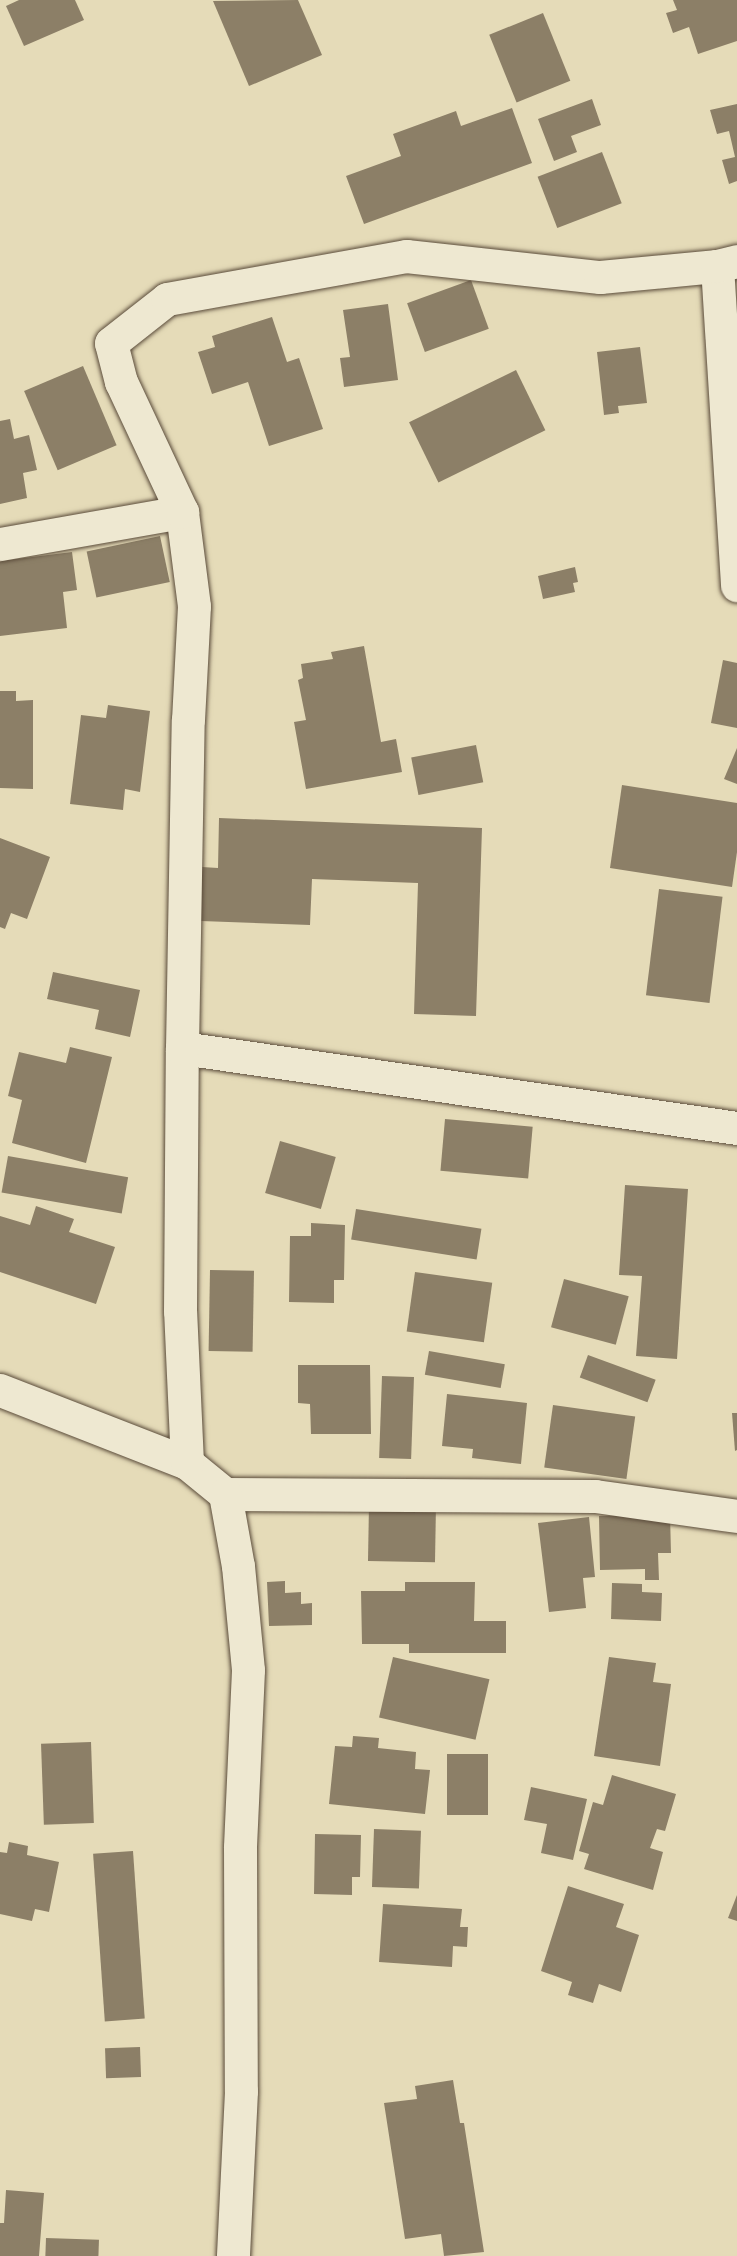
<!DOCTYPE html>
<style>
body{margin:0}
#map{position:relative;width:737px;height:2256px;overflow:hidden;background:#e5dbb8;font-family:"IM FELL French Canon",serif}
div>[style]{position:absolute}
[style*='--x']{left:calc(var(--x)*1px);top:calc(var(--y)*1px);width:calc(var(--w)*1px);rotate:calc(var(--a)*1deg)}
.building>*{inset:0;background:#8c7f67;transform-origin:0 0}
.roads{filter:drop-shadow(0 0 2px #5a4b3a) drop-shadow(0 0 2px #5a4b3a)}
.minor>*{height:33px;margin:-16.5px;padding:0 16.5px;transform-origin:16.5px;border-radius:16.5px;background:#eee8d1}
span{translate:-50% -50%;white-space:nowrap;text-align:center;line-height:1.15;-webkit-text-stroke:4.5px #eee8d1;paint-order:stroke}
</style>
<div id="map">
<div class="building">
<div style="clip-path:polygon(19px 0,75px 0,84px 20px,24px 46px,6px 6px)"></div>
<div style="clip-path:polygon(298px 0,322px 55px,249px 86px,213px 1px)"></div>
<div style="clip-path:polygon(673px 0,737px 0,737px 41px,698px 54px,689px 27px,673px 33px,666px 13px,677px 10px)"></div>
<div style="left:543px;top:13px;width:73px;height:58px;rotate:68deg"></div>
<div style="clip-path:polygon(592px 99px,601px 125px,571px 136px,577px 152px,554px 161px,538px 119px)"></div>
<div style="clip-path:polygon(737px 104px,737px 181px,729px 184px,722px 160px,735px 157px,729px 131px,717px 134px,710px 110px)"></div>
<div style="clip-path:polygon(512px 108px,532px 163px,364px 224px,346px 176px,401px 156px,393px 134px,456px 111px,461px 126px)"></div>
<div style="left:602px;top:152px;width:55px;height:69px;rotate:69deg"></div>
<div style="left:471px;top:280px;width:52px;height:68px;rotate:70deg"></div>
<div style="clip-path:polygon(388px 304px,398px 380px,344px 387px,340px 358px,350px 357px,343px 310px)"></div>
<div style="clip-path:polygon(272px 317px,287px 362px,299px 358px,323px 429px,269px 446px,248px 382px,212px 394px,198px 352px,215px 347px,212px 336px)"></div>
<div style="clip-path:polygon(640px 347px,647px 403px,618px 406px,619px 413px,604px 415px,597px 352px)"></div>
<div style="left:83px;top:366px;width:86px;height:64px;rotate:67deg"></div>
<div style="left:516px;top:370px;width:67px;height:119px;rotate:64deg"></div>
<div style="clip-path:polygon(10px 419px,14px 439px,29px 435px,37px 470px,23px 473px,27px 498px,0 504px,0 421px)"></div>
<div style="left:160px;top:536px;width:47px;height:75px;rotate:78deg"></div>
<div style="clip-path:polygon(72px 552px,77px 590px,63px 592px,67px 628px,0 636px,0 561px)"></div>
<div style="clip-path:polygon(575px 567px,578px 582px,573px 583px,575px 592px,543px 599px,538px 576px)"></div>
<div style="clip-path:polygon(364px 646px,381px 742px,396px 739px,402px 772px,306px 789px,294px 722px,306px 720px,298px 680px,303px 678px,301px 664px,333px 659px,331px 652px)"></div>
<div style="clip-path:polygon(723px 660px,737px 663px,737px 728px,711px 723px)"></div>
<div style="clip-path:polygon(0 691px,16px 691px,16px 701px,33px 700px,33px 789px,0 788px)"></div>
<div style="clip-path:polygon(108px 705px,150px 711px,140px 792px,125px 789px,123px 810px,70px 804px,81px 715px,106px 718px)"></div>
<div style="left:476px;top:745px;width:38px;height:66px;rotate:79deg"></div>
<div style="clip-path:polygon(737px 748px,737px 784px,724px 779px)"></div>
<div style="clip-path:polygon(622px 785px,737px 803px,737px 852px,732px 887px,610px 868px)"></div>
<div style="clip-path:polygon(219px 818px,482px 828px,476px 1016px,414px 1014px,418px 883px,312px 879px,310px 925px,201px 921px,202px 867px,218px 868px)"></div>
<div style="clip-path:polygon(0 838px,50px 857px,27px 919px,11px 913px,5px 929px,0 927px)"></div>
<div style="left:659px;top:889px;width:64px;height:107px;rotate:7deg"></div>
<div style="clip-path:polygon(53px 972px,140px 990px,130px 1037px,95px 1029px,99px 1010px,47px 999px)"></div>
<div style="clip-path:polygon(70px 1047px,112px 1057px,86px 1163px,12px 1143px,22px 1100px,8px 1096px,19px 1052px,66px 1063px)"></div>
<div style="left:445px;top:1119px;width:88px;height:52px;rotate:5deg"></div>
<div style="left:280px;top:1141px;width:58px;height:54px;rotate:16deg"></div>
<div style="left:8px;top:1156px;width:122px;height:37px;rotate:10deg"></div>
<div style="clip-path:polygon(625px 1185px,688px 1189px,677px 1359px,636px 1356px,642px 1276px,619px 1275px)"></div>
<div style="clip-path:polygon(36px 1206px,74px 1219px,69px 1232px,115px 1247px,96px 1304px,0 1272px,0 1216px,30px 1225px)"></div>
<div style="left:356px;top:1209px;width:127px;height:31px;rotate:9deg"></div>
<div style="clip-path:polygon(311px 1223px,345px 1225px,344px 1280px,334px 1280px,334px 1303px,289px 1302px,290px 1236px,311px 1236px)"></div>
<div style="left:210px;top:1270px;width:44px;height:81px;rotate:1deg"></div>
<div style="left:415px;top:1272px;width:78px;height:60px;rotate:8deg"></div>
<div style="left:564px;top:1279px;width:67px;height:50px;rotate:15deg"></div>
<div style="left:429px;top:1351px;width:77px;height:24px;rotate:10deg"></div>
<div style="left:588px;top:1355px;width:72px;height:24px;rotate:20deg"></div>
<div style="clip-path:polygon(298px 1365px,370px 1365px,371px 1434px,311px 1434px,310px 1404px,298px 1403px)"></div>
<div style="left:382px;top:1376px;width:32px;height:82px;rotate:2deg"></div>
<div style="clip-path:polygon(447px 1394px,527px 1403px,521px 1464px,472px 1458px,473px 1449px,442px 1446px)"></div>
<div style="left:553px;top:1405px;width:83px;height:63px;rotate:8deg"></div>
<div style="clip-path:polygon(732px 1413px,737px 1413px,737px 1450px,735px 1451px)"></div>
<div style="left:369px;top:1504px;width:67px;height:57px;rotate:1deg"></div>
<div style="clip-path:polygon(670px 1514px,671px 1553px,658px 1553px,659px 1580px,645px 1580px,645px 1569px,600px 1570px,599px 1516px)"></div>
<div style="clip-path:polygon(589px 1517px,595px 1577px,583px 1578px,586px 1608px,549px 1612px,538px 1523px)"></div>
<div style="clip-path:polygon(285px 1581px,285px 1593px,301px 1592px,301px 1604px,312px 1603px,312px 1625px,269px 1626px,267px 1582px)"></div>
<div style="clip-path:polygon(405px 1582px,475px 1582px,474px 1621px,506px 1621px,506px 1653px,409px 1653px,409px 1644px,362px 1644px,361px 1591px,405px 1591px)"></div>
<div style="clip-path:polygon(612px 1583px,642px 1584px,642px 1592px,662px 1593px,661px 1621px,611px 1619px)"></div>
<div style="left:393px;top:1657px;width:99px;height:62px;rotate:13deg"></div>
<div style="clip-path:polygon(609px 1657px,656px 1663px,653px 1682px,671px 1684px,660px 1766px,594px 1756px)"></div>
<div style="clip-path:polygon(353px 1736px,379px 1738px,378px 1748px,416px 1752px,415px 1769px,430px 1770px,425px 1814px,329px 1804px,335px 1746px,352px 1747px)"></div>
<div style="left:91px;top:1742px;width:81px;height:50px;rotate:88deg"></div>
<div style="left:447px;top:1754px;width:41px;height:61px"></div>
<div style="clip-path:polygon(612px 1775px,676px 1794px,665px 1831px,657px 1829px,650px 1848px,663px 1852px,653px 1890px,584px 1869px,589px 1854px,579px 1851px,593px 1802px,603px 1805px)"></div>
<div style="clip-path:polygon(531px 1787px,587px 1799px,573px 1860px,541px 1853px,547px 1824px,524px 1820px)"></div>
<div style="left:374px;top:1829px;width:47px;height:58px;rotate:2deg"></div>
<div style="clip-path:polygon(315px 1834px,361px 1835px,360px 1877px,352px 1877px,352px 1895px,314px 1894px)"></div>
<div style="clip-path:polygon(9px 1842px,28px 1846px,27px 1855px,59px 1862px,49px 1912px,35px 1909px,32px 1921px,0 1914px,0 1852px,7px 1853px)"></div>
<div style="left:133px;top:1851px;width:168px;height:40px;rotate:86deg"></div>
<div style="clip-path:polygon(568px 1886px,624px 1904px,616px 1927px,639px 1935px,621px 1992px,599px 1984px,593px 2003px,568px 1995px,572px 1982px,541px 1971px)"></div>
<div style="clip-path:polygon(737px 1895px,737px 1921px,728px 1918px)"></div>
<div style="clip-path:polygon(383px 1904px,462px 1909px,460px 1927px,468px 1927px,467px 1947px,453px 1946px,452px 1967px,379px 1962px)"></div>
<div style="left:140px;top:2047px;width:30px;height:35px;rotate:88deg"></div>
<div style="clip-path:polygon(453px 2080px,460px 2123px,464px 2123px,484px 2252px,444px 2256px,441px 2234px,405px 2239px,384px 2103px,417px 2099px,415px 2086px)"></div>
<div style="clip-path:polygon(6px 2190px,44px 2193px,39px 2256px,0 2256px,0 2223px,4px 2223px)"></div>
<div style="left:46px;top:2238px;width:53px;height:18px;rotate:2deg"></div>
</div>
<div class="roads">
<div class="minor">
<div style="--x:717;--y:266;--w:320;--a:86.4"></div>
<div style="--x:0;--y:544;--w:185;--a:-10"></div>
<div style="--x:182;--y:1048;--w:561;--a:8.2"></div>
<div style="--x:0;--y:1390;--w:201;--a:21.3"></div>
<div style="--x:187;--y:1463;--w:49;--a:39.2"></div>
<div style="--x:225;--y:1494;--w:370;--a:0.3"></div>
<div style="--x:595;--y:1496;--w:143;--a:8"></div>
<div style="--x:187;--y:1463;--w:152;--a:-92.6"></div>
<div style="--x:180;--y:1311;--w:263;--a:-89.6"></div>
<div style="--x:182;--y:1048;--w:328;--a:-89"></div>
<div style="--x:188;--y:720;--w:114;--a:-87"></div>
<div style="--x:194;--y:606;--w:95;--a:-97.3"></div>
<div style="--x:182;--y:512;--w:144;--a:-115.1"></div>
<div style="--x:121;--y:382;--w:40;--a:-104.4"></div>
<div style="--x:111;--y:343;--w:71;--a:-38.2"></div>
<div style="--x:167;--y:299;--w:243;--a:-10.2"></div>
<div style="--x:406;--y:256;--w:195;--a:6.2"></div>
<div style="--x:600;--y:277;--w:118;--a:-5.4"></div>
<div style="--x:717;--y:266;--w:21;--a:-14"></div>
<div style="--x:225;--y:1494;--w:73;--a:79.8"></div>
<div style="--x:238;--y:1566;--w:104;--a:84.5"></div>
<div style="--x:248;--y:1670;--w:178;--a:92.6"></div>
<div style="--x:240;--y:1848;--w:243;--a:89.8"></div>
<div style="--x:241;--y:2091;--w:165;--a:92.8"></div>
</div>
</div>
</div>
